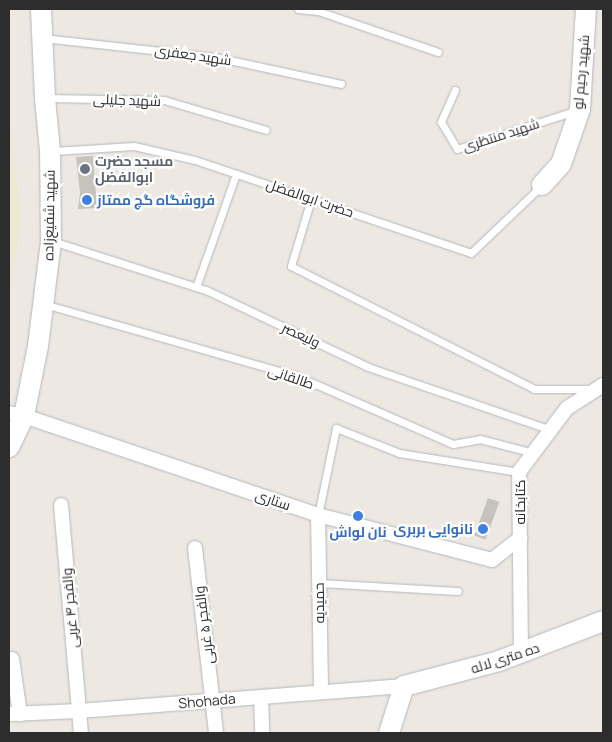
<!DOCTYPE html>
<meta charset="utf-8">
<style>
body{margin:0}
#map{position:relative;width:612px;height:742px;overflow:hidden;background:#ede9e2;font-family:Manrope,Cairo,sans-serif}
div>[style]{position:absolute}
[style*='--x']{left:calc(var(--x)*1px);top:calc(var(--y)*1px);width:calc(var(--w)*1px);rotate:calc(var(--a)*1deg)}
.education>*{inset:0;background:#ede7d3}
.building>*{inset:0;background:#c6c3bd;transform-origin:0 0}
.roads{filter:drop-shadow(0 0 1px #b5b6bf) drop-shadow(0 0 1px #b5b6bf)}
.lane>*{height:7px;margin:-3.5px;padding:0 3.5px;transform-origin:3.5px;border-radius:3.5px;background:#fff}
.street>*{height:14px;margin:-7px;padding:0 7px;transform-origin:7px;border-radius:7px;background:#fff}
.secondary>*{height:20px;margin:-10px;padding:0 10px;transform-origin:10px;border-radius:10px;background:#fff}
.dots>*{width:14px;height:14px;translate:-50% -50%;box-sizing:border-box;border:2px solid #fff;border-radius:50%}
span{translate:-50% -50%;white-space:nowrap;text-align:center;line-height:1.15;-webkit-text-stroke:4.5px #fff;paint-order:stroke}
.street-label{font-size:14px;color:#2d2d2d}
.worship-label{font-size:14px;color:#5b616d;font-weight:700}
.left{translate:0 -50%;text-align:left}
.shop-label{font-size:14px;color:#366cbe;font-weight:700}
.right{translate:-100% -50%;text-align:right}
.frame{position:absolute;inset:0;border:10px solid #2d2d2d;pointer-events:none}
</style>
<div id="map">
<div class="education">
<div style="clip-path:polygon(9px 114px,22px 217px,10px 294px,9px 294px)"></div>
</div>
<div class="building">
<div style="clip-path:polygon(93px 156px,97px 208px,78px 209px,80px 193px,76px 157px)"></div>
<div style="left:488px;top:498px;width:12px;height:40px;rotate:20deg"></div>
</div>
<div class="roads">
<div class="lane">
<div style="--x:298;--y:9;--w:20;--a:6"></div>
<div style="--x:318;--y:11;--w:127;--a:18.9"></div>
<div style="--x:43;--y:38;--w:173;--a:6.3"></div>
<div style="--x:215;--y:57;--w:129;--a:12.1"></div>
<div style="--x:455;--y:90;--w:35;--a:114"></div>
<div style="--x:441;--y:122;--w:31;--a:59"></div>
<div style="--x:457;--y:149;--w:124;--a:-17.9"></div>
<div style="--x:45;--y:98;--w:119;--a:1"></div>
<div style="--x:164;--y:100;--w:106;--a:16.4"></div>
<div style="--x:53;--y:151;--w:81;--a:-3.5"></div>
<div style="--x:134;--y:146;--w:63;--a:12.9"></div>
<div style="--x:195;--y:160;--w:291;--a:18.6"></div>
<div style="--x:471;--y:253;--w:97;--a:-43.7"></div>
<div style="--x:311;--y:199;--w:70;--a:106.6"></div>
<div style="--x:291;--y:266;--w:272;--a:26.8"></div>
<div style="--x:534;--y:389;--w:58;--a:0"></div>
<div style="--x:52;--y:241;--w:162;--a:17.7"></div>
<div style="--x:206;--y:290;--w:179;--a:25.4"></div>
<div style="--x:368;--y:367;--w:194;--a:19"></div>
<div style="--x:196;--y:287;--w:120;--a:-70.5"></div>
<div style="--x:44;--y:304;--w:263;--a:15.9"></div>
<div style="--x:297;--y:376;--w:170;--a:23.6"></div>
<div style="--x:453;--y:444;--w:27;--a:-10"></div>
<div style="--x:480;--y:439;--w:56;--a:14.5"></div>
<div style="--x:318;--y:515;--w:89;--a:-78.3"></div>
<div style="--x:336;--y:428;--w:68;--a:21.6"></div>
<div style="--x:399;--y:453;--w:121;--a:9"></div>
<div style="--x:319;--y:583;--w:139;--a:3.3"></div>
</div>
<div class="street">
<div style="--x:9;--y:413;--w:15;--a:11"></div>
<div style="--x:24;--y:416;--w:310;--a:18.6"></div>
<div style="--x:318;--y:515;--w:180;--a:14.5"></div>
<div style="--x:492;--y:560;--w:36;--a:-38"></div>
<div style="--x:61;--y:505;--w:229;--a:85"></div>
<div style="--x:318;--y:515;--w:176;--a:89"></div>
<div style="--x:195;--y:548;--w:186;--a:83.5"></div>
<div style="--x:521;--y:653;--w:181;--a:-90.6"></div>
<div style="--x:519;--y:472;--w:80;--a:-53.1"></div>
<div style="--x:567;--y:408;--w:43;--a:-32.6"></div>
<div style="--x:12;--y:659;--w:56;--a:81.7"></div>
<div style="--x:261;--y:697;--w:36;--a:88"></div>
<div style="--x:9;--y:714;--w:70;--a:-2.5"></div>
<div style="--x:79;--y:711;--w:326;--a:-4.4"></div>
</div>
<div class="secondary">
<div style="--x:542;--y:185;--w:28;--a:-48"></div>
<div style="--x:561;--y:164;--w:58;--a:-70.9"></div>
<div style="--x:580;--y:109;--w:100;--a:-86.6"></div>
<div style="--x:9;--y:447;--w:34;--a:-64"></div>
<div style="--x:24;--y:416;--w:71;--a:-78.7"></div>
<div style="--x:38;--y:346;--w:106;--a:-82.9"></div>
<div style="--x:51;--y:241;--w:90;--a:-90.6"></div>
<div style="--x:50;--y:151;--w:53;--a:-95.4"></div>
<div style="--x:45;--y:98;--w:89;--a:-92.6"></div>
<div style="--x:389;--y:733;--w:49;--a:-72.3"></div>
<div style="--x:404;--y:686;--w:98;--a:-14.7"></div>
<div style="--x:499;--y:661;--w:111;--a:-21"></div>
</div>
</div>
<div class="dots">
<div style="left:85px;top:169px;background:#6b7280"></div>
<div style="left:87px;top:200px;background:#3f7fe0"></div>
<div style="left:358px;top:516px;background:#3f7fe0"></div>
<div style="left:483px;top:529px;background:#3f7fe0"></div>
</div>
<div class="street-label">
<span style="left:193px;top:55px;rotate:8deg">شهید جعفری</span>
<span style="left:581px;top:72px;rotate:-85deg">شهید رحیم لو</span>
<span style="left:127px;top:100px;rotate:2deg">شهید جلیلی</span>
<span style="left:501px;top:135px;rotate:-18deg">شهید منتظری</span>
<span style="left:310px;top:198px;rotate:19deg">حضرت ابوالفضل</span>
<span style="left:49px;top:215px;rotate:-89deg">شهید شفیع‌زاده</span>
<span style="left:301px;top:335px;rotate:25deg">ولیعصر</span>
<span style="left:291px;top:377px;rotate:19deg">طالقانی</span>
<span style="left:273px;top:500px;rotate:19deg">ستاری</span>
<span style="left:520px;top:502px;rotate:-90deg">کتابخانه</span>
<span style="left:319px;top:603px;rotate:-91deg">حمیدیه</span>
<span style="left:70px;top:608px;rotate:-95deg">والفجر ۴ غربی</span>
<span style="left:204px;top:625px;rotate:-97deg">والفجر ۵ غربی</span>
<span style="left:505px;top:658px;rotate:-18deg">ده متری لاله</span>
<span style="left:207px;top:701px;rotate:-5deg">Shohada</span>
</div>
<div class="worship-label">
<span class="left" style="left:95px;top:169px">مسجد حضرت<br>ابوالفضل</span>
</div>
<div class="shop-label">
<span class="left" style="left:97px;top:200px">فروشگاه گچ ممتاز</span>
<span class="right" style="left:473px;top:529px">نانوایی بربری</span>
<span style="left:358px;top:532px">نان لواش</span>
</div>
<div class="frame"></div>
</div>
